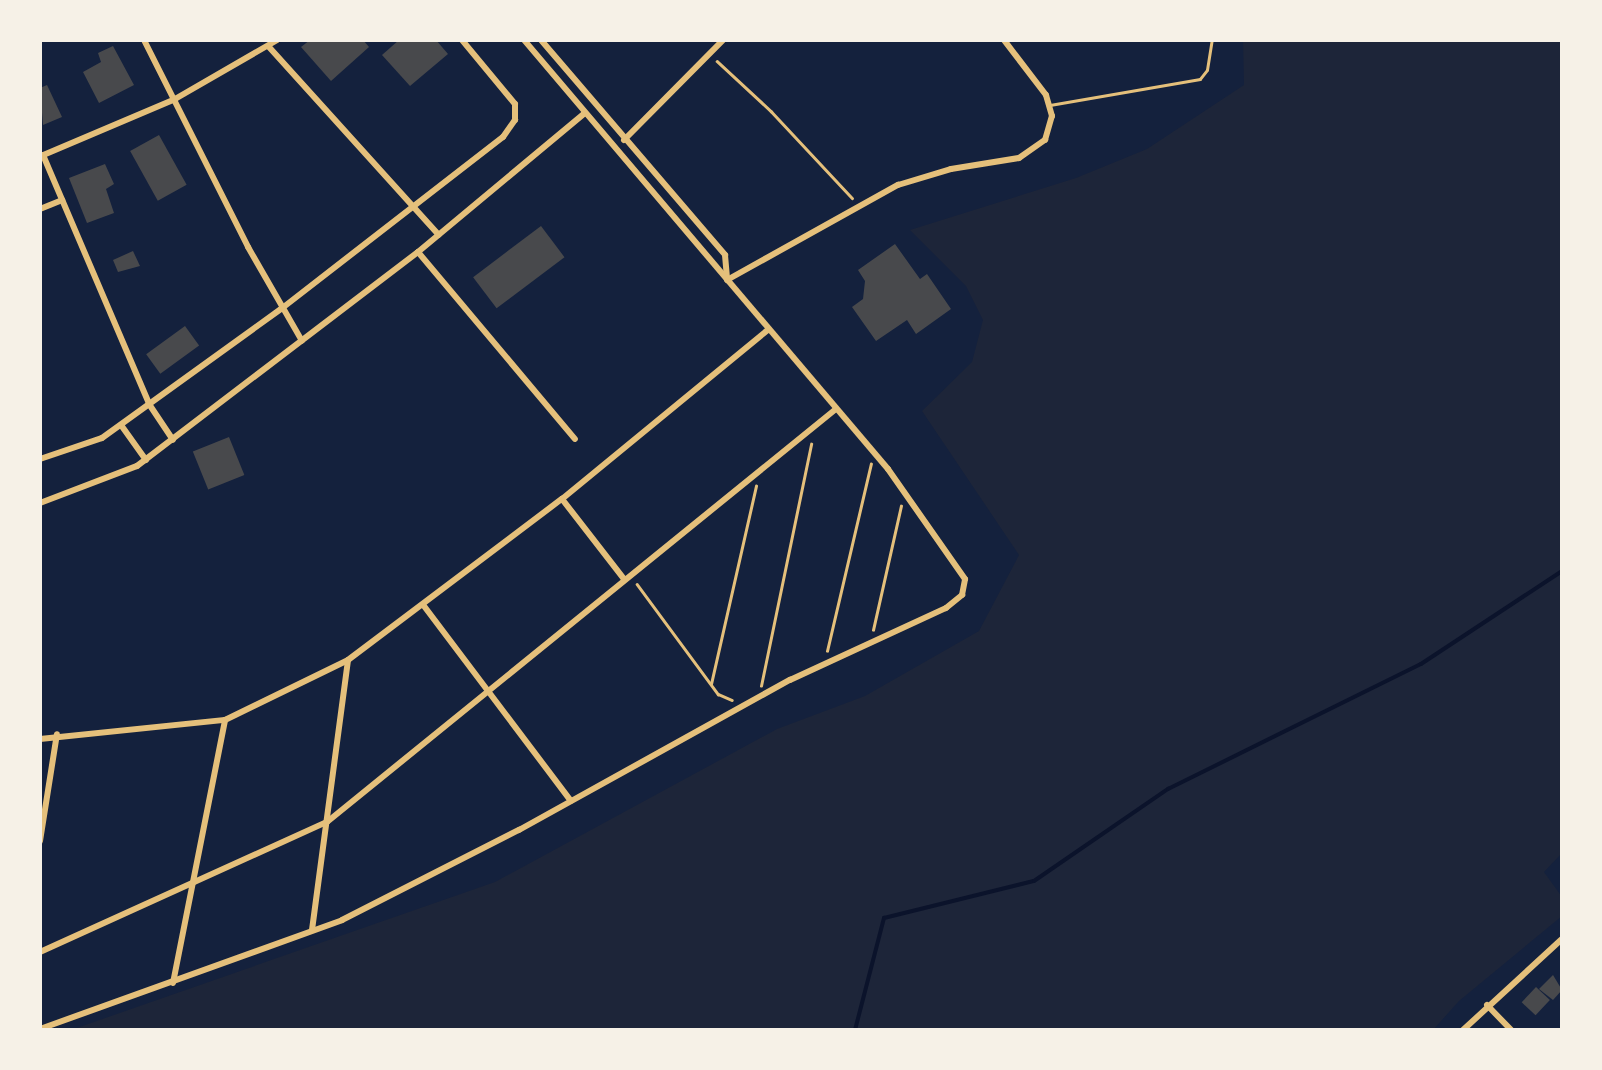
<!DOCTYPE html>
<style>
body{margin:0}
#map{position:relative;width:1602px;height:1070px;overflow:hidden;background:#14213d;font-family:"Roboto Serif",serif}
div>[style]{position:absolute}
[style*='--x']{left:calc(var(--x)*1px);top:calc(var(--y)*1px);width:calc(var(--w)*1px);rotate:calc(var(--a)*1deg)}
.green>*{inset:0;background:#1d2539}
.stream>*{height:4px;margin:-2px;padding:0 2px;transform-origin:2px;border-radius:2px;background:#0b132b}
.building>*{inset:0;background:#48494c;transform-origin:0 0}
.path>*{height:2.5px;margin:-1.25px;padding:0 1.25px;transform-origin:1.25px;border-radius:1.25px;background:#e5c07b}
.service>*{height:2.5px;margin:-1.25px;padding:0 1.25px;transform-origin:1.25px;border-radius:1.25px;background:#e5c07b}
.minor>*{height:6px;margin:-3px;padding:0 3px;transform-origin:3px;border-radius:3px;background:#e5c07b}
span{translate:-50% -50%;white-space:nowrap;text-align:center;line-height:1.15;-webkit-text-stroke:10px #f6f1e7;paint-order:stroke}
.frame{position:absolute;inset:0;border:42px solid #f6f1e7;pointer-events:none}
</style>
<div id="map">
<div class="green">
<div style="clip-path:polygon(1243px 40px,1562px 40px,1562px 853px,1544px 872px,1562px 897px,1562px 916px,1459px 1001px,1433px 1030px,71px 1030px,495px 882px,777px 729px,865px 696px,979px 631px,1019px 555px,922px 411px,972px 362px,983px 320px,966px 286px,910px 230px,1076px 178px,1147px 149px,1244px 85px)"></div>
</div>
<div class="stream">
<div style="--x:855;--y:1030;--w:116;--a:-75.5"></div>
<div style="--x:884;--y:918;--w:154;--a:-13.9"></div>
<div style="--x:1034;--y:881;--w:163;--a:-34.5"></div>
<div style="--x:1168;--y:789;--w:282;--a:-26.3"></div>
<div style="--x:1421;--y:664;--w:169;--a:-33.4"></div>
</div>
<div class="building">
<div style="clip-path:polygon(310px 40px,363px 40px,369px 47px,331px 81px,301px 47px)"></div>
<div style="clip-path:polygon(399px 40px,436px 40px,448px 54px,410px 86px,382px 55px)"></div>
<div style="clip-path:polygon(113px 46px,134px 85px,99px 103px,83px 72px,101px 62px,98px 53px)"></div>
<div style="clip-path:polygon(47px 85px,62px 117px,43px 125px,40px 88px)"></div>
<div style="left:159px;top:135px;width:57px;height:33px;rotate:61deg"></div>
<div style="clip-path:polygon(105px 164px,114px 184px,106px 189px,114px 213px,87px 223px,69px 178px)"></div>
<div style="left:541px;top:226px;width:39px;height:85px;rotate:53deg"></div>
<div style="clip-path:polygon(895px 244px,920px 279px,927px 274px,951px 309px,916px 334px,907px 320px,876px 341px,852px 307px,863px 299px,865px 281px,858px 270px)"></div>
<div style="clip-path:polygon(133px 251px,140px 266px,118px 272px,113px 260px)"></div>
<div style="left:185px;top:326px;width:24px;height:48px;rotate:54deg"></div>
<div style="left:229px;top:437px;width:41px;height:39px;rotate:68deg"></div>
<div style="clip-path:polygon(1553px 975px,1562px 990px,1553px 1000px,1539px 989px)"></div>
<div style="left:1536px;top:987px;width:19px;height:21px;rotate:43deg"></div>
</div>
<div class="path">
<div style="--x:717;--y:61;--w:74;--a:42.8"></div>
<div style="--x:771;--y:111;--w:119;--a:47"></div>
<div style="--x:637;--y:584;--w:137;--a:53.6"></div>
<div style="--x:718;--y:694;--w:15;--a:23"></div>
<div style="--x:873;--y:630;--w:127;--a:-77.3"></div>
<div style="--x:827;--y:651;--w:192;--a:-76.8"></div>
<div style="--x:711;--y:684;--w:203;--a:-77.2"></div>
<div style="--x:761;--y:686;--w:247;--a:-78.3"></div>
</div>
<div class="service">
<div style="--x:1050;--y:105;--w:152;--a:-9.8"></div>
<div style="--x:1200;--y:79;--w:11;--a:-52"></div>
<div style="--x:1207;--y:70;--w:30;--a:-81"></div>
</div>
<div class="minor">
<div style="--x:144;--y:40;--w:232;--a:63.3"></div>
<div style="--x:248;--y:247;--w:108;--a:60.1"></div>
<div style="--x:541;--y:40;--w:283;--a:49.4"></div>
<div style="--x:725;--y:255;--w:24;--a:85"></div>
<div style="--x:269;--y:47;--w:253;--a:47.9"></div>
<div style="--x:624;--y:140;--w:141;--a:-45.3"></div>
<div style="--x:43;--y:155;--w:271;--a:66.9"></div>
<div style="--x:149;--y:404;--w:43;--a:56.3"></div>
<div style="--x:41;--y:156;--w:146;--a:-23"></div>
<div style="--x:175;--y:99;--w:118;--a:-30"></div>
<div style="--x:40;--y:209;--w:24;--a:-22"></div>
<div style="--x:418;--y:252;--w:244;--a:50"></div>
<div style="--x:727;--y:280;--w:196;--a:-29.1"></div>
<div style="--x:898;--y:185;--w:55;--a:-16.8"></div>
<div style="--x:951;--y:169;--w:69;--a:-9.2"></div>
<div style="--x:1019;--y:158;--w:32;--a:-35"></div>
<div style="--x:1045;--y:140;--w:25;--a:-74"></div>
<div style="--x:1052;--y:116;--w:22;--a:-106"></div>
<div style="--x:1046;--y:95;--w:69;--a:-127.4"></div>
<div style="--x:121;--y:425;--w:43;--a:54.5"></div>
<div style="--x:40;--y:459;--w:65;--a:-18.7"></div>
<div style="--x:102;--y:438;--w:221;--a:-35.8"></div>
<div style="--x:281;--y:309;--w:281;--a:-37.8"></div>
<div style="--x:503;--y:137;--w:21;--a:-55"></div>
<div style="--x:515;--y:120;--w:16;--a:-90"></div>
<div style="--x:515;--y:104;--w:83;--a:-129.6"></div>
<div style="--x:562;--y:499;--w:101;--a:52.2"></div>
<div style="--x:40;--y:503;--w:104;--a:-20.9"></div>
<div style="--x:137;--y:466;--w:353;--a:-37.3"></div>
<div style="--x:418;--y:252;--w:217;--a:-39.8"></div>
<div style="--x:424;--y:606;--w:244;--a:53"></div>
<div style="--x:40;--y:739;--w:186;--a:-5.9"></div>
<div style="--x:225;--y:720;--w:137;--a:-26"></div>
<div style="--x:348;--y:660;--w:268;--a:-37"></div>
<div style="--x:562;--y:499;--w:266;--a:-39.4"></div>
<div style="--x:40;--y:841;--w:108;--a:-81"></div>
<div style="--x:312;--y:930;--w:272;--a:-82.4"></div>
<div style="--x:40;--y:952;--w:315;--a:-24.4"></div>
<div style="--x:327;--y:822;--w:655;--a:-39.06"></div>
<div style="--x:173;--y:983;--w:268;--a:-78.8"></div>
<div style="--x:1487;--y:1005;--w:35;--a:46"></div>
<div style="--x:40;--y:1029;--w:321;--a:-19.8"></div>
<div style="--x:342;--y:920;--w:199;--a:-27"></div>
<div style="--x:519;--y:830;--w:310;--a:-29"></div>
<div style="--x:790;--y:680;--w:172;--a:-24.8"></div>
<div style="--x:946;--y:608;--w:21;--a:-39"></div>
<div style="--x:962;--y:595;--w:16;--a:-79"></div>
<div style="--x:965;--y:579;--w:134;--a:-125"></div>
<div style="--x:888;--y:469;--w:563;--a:-130.31"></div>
<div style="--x:1463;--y:1030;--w:134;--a:-42.6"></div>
</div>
<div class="frame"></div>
</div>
